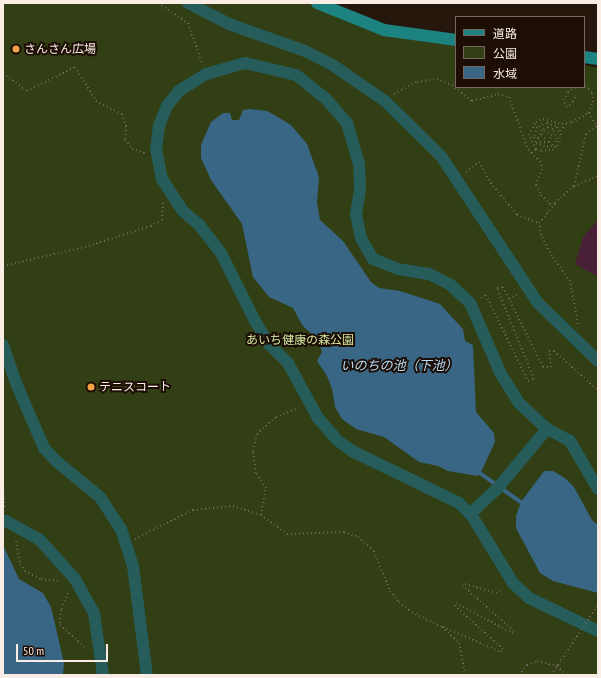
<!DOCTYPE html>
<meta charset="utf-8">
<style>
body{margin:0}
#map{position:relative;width:601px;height:678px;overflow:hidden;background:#26170d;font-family:"PT Sans Narrow","Noto Sans JP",sans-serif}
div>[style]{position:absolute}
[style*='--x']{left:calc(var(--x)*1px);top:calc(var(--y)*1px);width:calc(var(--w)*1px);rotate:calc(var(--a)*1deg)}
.green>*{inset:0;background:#323e14}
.water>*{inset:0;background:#386684}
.stream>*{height:3.5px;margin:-1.75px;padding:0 1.75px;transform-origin:1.75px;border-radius:1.75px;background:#386684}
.building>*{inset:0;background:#492035}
.path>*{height:2px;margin-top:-1px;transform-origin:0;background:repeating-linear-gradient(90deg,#72655c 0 1px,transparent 0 4px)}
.street>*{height:12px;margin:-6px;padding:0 6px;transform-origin:6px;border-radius:6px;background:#265d5b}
.secondary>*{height:12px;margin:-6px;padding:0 6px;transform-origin:6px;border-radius:6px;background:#1d8380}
.path-bridge>*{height:2px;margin-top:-1px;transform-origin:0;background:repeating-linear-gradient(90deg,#72655c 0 1px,transparent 0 4px)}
.dots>*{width:11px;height:11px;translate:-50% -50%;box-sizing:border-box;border:2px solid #1d0e05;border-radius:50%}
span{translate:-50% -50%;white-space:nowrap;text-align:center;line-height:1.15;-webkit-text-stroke:4px #1d0e05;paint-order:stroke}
.poi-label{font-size:12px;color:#f9ede6}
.left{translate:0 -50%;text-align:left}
.park-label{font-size:12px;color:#d1e99f}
.water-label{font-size:13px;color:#b4defb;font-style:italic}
.frame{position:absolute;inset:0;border:4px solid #f9ede6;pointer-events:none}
.legend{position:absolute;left:455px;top:16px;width:130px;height:72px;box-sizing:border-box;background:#1d0e05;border:1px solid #75675f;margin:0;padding:5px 7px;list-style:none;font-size:12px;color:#f9ede6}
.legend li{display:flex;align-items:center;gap:8px;height:20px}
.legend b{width:20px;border:1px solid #75675f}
.scale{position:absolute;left:16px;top:644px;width:92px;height:18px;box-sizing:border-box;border:2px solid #f9ede6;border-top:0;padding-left:5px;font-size:12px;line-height:14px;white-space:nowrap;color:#f9ede6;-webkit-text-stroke:3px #1d0e05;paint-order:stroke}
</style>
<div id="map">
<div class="green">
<div style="clip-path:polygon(3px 3px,317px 3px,384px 30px,456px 43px,456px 87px,584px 87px,584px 65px,598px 68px,598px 675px,3px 675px)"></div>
</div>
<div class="water">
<div style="clip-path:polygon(249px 109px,267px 111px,276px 116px,291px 125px,307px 144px,319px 177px,317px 203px,320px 220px,343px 241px,371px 282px,379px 288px,400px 291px,440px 304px,463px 329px,465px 341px,473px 345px,476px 412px,494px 433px,495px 442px,482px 470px,477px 476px,448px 471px,438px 466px,419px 462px,384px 437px,356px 429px,342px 419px,335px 407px,332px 389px,327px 376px,317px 361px,322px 352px,318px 340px,302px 325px,293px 308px,269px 297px,253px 277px,242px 224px,211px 180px,201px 158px,201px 145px,211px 122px,223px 113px,230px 113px,232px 120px,239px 120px,243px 110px)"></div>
<div style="clip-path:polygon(544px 471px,553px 471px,565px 478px,574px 487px,592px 520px,598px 525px,598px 593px,553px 581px,540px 573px,516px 528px,516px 516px,521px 502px)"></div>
<div style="clip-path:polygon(3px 545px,19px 579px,43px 593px,51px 607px,64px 663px,63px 675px,3px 675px)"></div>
</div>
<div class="stream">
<div style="--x:480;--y:473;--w:50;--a:35.3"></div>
</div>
<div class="building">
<div style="clip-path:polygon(598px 220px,598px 277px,575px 264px,583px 237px)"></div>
</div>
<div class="path">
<div style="--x:158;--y:3;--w:36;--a:34"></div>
<div style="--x:188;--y:23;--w:42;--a:70.7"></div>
<div style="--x:3;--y:73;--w:30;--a:37"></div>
<div style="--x:27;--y:91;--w:54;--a:-26.6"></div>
<div style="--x:75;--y:67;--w:40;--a:58"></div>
<div style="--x:96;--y:101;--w:29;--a:27"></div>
<div style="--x:122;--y:114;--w:13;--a:72"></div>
<div style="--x:126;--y:126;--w:14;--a:94"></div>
<div style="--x:125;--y:140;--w:11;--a:52"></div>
<div style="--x:132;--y:149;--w:14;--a:17"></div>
<div style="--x:394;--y:94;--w:26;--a:-28"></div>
<div style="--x:417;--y:82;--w:20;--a:-9"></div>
<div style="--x:437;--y:79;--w:16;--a:22"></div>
<div style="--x:452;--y:85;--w:26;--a:39"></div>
<div style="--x:472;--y:101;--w:27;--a:-15"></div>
<div style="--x:498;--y:94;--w:11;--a:15"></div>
<div style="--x:509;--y:97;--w:56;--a:70.3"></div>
<div style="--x:528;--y:150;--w:16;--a:43"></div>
<div style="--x:540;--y:161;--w:8;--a:76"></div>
<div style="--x:542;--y:169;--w:17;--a:111"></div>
<div style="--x:536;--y:185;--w:11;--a:63"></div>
<div style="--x:541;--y:195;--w:16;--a:45"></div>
<div style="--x:575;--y:97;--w:5;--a:112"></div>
<div style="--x:573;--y:102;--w:8;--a:140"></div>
<div style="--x:567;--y:107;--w:8;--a:-120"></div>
<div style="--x:563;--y:100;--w:9;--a:-58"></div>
<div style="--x:568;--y:92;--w:9;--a:-32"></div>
<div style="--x:589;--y:113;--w:14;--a:60"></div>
<div style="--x:560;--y:131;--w:11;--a:-49"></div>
<div style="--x:536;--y:149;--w:5;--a:22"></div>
<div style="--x:541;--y:151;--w:11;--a:-5"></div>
<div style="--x:552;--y:150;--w:6;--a:-39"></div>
<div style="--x:557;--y:146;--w:12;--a:-70"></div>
<div style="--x:561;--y:135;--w:10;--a:-119"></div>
<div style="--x:556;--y:126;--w:9;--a:-162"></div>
<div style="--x:547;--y:123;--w:11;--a:158"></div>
<div style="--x:537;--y:127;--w:10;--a:107"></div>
<div style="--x:534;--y:137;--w:6;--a:72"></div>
<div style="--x:536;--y:143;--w:12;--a:20"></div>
<div style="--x:547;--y:147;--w:6;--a:-18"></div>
<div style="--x:553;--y:145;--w:7;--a:-56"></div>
<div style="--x:557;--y:139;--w:11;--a:-112"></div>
<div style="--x:553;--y:129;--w:5;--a:-158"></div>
<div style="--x:548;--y:127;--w:7;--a:153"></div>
<div style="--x:542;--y:130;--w:9;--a:117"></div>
<div style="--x:538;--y:138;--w:4;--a:63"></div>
<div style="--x:540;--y:142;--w:9;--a:0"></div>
<div style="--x:549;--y:142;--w:8;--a:-67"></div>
<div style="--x:552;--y:135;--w:8;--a:-150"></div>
<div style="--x:545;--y:131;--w:4;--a:135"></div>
<div style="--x:542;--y:134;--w:4;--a:63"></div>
<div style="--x:544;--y:138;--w:4;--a:-34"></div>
<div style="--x:532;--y:153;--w:6;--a:-45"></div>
<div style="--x:536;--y:149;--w:16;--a:-117"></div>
<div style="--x:529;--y:135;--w:15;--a:-62"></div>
<div style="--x:536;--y:122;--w:8;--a:-23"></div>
<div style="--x:543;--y:119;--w:20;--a:15"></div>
<div style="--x:562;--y:124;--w:10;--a:-11"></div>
<div style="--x:572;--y:122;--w:19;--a:-28"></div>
<div style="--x:589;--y:113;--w:12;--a:-70"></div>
<div style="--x:593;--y:102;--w:10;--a:-96"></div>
<div style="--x:592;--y:92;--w:10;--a:-143"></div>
<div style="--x:466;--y:172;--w:16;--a:-38"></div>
<div style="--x:479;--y:162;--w:28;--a:60"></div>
<div style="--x:493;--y:186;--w:38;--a:50"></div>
<div style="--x:517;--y:215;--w:23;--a:20"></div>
<div style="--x:574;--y:186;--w:53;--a:-77"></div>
<div style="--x:586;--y:134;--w:15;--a:-37"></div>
<div style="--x:3;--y:266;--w:84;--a:-13"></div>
<div style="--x:85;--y:247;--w:69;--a:-17.7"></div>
<div style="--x:151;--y:226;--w:13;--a:-29"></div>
<div style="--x:162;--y:220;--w:19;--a:-87"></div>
<div style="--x:481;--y:298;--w:6;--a:-31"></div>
<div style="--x:486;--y:295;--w:96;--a:64"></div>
<div style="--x:528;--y:381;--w:6;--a:-18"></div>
<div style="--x:534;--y:379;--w:98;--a:-112.1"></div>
<div style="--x:497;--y:288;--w:6;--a:-9"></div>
<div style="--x:503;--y:287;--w:89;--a:63.4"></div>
<div style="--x:543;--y:367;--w:8;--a:0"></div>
<div style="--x:551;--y:367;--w:16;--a:-97"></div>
<div style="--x:549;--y:351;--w:5;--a:0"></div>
<div style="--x:554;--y:351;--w:59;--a:41.6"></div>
<div style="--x:509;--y:299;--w:12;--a:-31"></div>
<div style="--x:578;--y:324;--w:44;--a:-100.5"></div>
<div style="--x:570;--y:281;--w:31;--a:-126"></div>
<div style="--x:552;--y:256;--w:24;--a:-118"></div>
<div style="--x:541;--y:235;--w:12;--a:-99"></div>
<div style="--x:539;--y:223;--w:26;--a:-51"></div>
<div style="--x:555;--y:203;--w:25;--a:-42"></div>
<div style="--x:574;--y:186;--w:26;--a:-23"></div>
<div style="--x:3;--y:486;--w:24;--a:85"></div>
<div style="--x:261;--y:515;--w:27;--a:-80"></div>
<div style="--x:266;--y:488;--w:18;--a:-124"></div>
<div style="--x:256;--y:473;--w:22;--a:-98"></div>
<div style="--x:253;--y:451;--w:17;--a:-77"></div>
<div style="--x:257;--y:434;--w:25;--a:-42"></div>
<div style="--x:276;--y:417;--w:24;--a:-22"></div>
<div style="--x:135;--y:539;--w:65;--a:-26.6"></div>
<div style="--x:193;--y:510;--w:40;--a:-5.7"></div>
<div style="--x:233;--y:506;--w:29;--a:18"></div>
<div style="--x:261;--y:515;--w:32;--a:36"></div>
<div style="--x:287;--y:534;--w:57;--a:-2"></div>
<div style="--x:344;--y:532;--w:15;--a:20"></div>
<div style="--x:358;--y:537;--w:21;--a:41"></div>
<div style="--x:374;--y:551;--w:43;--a:68.2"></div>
<div style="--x:390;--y:591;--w:14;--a:51"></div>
<div style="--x:399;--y:602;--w:16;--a:38"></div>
<div style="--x:412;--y:612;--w:34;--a:27"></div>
<div style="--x:442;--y:627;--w:23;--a:43"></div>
<div style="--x:459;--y:643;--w:33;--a:79"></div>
<div style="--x:16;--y:541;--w:23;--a:80"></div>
<div style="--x:20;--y:564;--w:9;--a:54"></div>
<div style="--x:25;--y:571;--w:18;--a:27"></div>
<div style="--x:41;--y:579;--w:19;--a:6"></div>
<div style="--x:68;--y:593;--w:18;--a:112"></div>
<div style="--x:61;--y:610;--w:15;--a:94"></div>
<div style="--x:60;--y:625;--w:36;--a:42"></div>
<div style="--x:443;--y:627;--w:63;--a:23.3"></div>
<div style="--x:501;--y:652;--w:4;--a:-56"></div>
<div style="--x:503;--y:649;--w:64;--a:-138.1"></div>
<div style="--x:455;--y:606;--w:3;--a:-72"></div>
<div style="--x:456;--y:603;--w:64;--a:28.2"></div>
<div style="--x:512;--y:633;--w:3;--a:-45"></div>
<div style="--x:514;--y:631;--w:68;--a:-138.6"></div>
<div style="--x:463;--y:586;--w:3;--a:-45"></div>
<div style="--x:465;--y:584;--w:32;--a:16"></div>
<div style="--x:496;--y:593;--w:8;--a:-30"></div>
<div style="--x:519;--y:675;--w:13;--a:-51"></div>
<div style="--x:527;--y:665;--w:11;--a:-22"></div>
<div style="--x:537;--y:661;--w:21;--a:14"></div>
<div style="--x:557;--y:666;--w:13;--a:45"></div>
<div style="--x:551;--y:675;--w:18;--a:-56"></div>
</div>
<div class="street">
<div style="--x:188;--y:3;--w:46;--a:27.1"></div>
<div style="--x:229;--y:24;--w:81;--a:19.6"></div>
<div style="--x:305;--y:51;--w:33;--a:27"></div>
<div style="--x:334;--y:66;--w:62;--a:34.5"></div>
<div style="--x:385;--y:101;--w:78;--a:44.5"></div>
<div style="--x:441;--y:156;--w:176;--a:56.6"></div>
<div style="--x:538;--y:303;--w:83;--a:44"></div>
<div style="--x:3;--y:345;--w:40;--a:71.1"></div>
<div style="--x:16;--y:383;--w:71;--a:66.7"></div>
<div style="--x:44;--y:448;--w:18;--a:47"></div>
<div style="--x:56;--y:461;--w:57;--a:39.3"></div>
<div style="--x:100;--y:497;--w:38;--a:57"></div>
<div style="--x:121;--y:529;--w:39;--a:72"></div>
<div style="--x:133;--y:566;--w:110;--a:82.7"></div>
<div style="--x:598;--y:489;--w:56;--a:-120.3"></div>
<div style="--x:570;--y:441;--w:26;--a:-152"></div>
<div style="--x:547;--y:429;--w:38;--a:-137"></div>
<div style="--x:519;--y:403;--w:36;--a:-122"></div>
<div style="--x:500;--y:372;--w:75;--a:-113.5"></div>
<div style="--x:470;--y:303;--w:26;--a:-137"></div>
<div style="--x:451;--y:285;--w:25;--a:-153"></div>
<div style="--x:429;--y:274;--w:31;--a:-171"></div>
<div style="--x:398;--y:269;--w:27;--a:-158"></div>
<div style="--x:373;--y:259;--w:24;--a:-120"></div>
<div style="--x:361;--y:238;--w:24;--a:-102"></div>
<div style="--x:356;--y:215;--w:26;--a:-81"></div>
<div style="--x:360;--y:189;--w:25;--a:-92"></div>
<div style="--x:359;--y:164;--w:43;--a:-106.3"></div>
<div style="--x:347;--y:123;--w:32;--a:-131"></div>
<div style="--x:326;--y:99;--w:38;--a:-141"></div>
<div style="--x:296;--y:75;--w:52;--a:-166.8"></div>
<div style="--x:245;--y:63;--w:41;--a:164.2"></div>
<div style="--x:206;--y:74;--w:32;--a:148"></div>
<div style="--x:179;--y:91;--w:19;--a:129"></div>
<div style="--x:167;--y:106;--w:22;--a:112"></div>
<div style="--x:159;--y:126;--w:23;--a:97"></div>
<div style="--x:156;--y:149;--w:31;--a:79"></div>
<div style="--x:162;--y:179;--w:38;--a:57"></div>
<div style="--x:183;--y:211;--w:23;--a:41"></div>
<div style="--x:200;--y:226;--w:34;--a:52"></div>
<div style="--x:221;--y:253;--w:76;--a:63.4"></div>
<div style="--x:255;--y:321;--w:27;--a:59"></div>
<div style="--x:269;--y:344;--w:27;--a:45"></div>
<div style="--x:288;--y:363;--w:63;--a:61.4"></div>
<div style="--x:318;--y:418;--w:29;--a:49"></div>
<div style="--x:337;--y:440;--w:19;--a:36"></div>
<div style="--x:352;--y:451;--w:119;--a:25.9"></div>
<div style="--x:459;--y:503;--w:18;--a:45"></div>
<div style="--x:472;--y:516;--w:79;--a:58.5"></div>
<div style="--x:513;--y:583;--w:22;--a:43"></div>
<div style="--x:529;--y:598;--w:76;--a:25.6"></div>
<div style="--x:470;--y:514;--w:35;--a:-43"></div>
<div style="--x:496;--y:490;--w:80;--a:-50.1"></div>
<div style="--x:3;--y:522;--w:3;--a:-18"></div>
<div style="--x:6;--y:521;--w:38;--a:29"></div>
<div style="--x:39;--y:539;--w:54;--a:48"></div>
<div style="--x:75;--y:579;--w:39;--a:61"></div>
<div style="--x:94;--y:613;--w:63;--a:81.7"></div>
</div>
<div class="secondary">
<div style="--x:317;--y:3;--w:72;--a:21.9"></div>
<div style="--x:384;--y:30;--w:73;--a:7.9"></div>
<div style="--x:584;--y:57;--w:14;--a:8"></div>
</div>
<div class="path-bridge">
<div style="--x:561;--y:660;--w:66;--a:-56.1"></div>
</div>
<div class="dots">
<div style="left:16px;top:49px;background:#f4a345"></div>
<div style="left:91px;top:387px;background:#f4a345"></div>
</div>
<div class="poi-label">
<span class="left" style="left:24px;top:49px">さんさん広場</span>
<span class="left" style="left:99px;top:387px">テニスコート</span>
</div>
<div class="park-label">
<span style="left:300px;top:340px">あいち健康の森公園</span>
</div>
<div class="water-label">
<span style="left:399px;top:366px">いのちの池（下池）</span>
</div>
<div class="frame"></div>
<ul class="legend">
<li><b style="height:5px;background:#1d8380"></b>道路</li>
<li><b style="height:11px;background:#323e14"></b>公園</li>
<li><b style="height:11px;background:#386684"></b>水域</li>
</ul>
<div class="scale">50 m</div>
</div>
